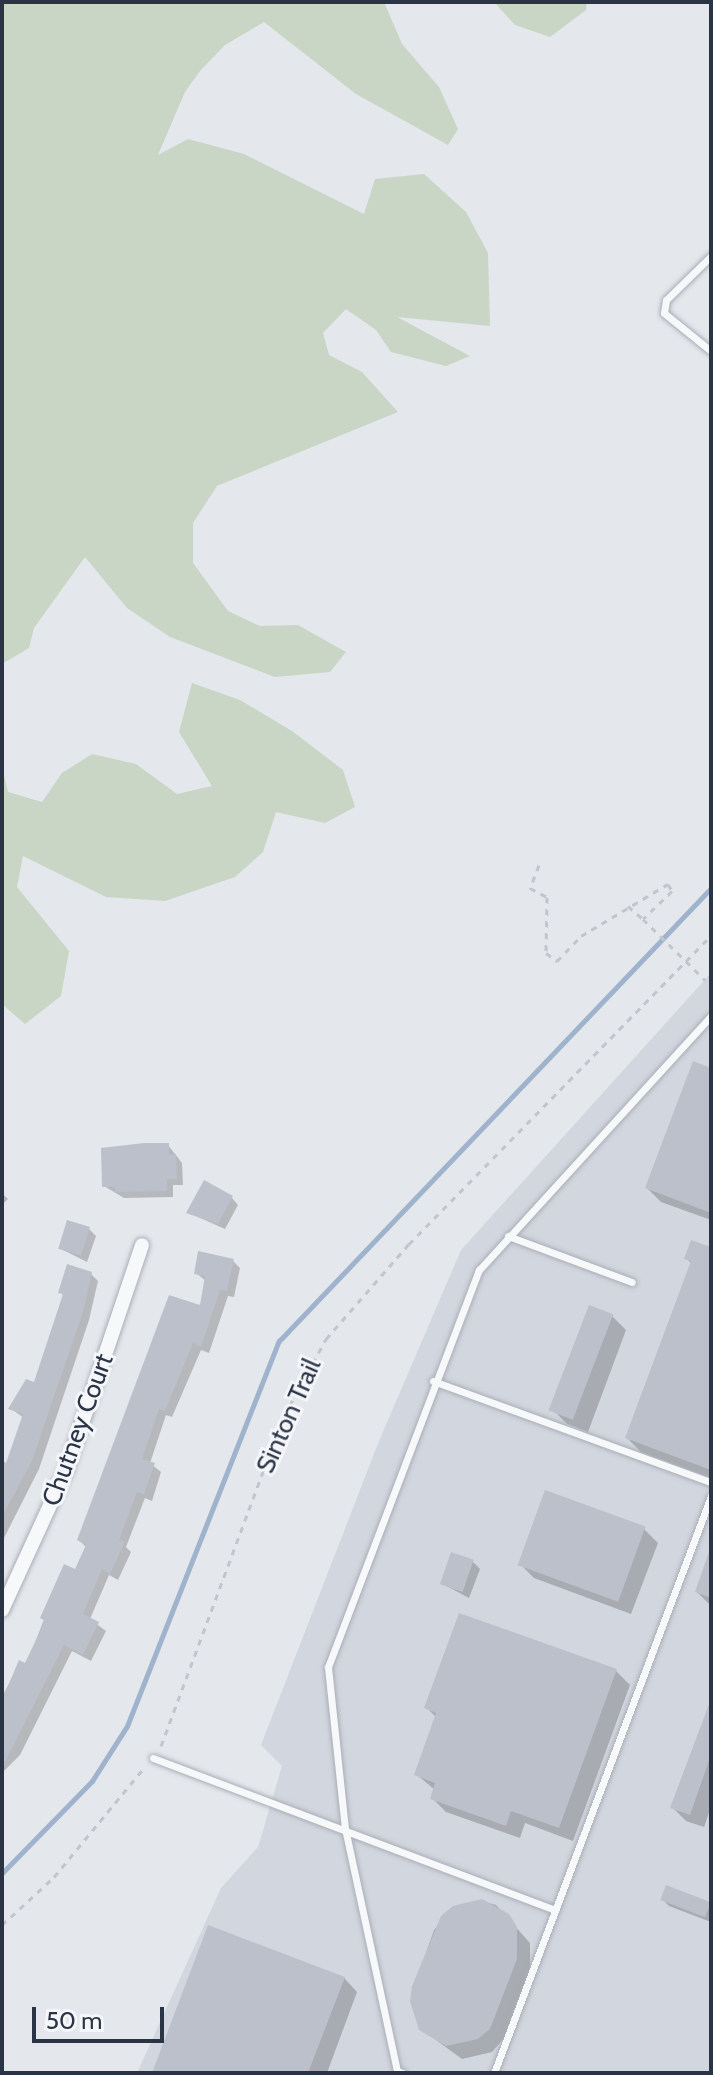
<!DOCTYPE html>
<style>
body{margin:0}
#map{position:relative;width:713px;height:2075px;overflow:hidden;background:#e4e7ec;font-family:Cabin,sans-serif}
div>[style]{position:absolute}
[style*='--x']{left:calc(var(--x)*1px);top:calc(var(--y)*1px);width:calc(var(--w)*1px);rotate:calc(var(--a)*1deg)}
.built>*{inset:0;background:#d2d6de}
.green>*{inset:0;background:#c9d6c5}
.shadow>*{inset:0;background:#0003}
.stream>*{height:5px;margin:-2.5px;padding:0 2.5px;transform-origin:2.5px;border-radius:2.5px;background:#9fb4cc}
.building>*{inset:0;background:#bbc0ca;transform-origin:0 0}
.path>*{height:3px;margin-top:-1.5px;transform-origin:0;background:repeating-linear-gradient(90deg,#c2c5cb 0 6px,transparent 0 12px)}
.roads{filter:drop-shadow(0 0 2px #a9aeb7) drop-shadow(0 0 2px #a9aeb7)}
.lane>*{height:7px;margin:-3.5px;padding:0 3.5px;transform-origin:3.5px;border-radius:3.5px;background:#f7f8fa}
.street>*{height:14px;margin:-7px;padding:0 7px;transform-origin:7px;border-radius:7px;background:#f7f8fa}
span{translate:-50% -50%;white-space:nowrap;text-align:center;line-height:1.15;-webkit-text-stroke:6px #f4f6f9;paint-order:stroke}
.street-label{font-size:26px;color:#2b3445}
.frame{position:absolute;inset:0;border:4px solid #2b3445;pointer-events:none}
.scale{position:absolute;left:32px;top:2007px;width:132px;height:36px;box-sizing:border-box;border:4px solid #2b3445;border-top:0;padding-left:10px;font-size:24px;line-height:28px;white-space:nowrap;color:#2b3445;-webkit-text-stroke:6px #f4f6f9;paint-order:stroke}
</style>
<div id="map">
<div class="built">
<div style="clip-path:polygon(711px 973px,711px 2073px,137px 2073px,221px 1888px,258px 1847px,282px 1766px,261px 1745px,379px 1441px,461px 1250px)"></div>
</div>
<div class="green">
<div style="clip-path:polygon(2px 2px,384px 2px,402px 44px,439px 87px,458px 129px,448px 145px,356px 94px,264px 22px,225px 45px,200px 71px,185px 92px,158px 155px,188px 139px,244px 154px,364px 214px,375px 179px,424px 174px,466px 212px,488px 253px,490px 326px,397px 317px,470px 356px,446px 366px,391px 352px,376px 330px,346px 309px,323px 333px,329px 355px,362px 372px,398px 412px,217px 486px,193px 523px,193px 563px,228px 611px,260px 626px,298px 625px,346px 652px,330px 672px,275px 677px,170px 637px,127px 608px,85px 557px,34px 628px,29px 648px,2px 664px)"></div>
<div style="clip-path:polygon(494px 2px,587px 2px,586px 10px,550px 37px,515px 25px)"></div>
<div style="clip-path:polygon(192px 683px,240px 700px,292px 731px,343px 770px,355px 807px,325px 823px,276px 812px,263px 852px,235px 877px,165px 901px,106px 897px,23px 856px,17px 887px,69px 951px,61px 996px,25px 1024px,2px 1004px,2px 767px,8px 792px,42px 802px,62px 773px,92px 754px,136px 764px,177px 794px,212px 786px,179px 732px)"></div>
</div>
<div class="shadow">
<div style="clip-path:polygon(711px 1070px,711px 1220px,661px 1202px,647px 1188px)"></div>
<div style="clip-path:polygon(168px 1145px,182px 1163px,183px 1185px,173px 1185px,173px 1197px,124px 1198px,104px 1186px)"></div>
<div style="clip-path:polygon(2px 1193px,8px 1199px,2px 1205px)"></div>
<div style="clip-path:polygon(232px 1198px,238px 1205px,225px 1229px,189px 1213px)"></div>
<div style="clip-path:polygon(89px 1229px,96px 1236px,87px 1262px,59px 1248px)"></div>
<div style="clip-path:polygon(711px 1240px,711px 1478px,641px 1452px,627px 1438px,692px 1264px,686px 1258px,708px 1248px)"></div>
<div style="clip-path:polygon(233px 1261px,240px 1268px,234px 1297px,228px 1296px,209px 1353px,201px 1350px,172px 1417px,166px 1415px,150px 1463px,161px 1472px,152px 1501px,145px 1498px,126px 1547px,131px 1552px,118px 1580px,109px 1575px,90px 1619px,106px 1631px,91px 1661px,72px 1651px,20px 1755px,2px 1773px,2px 1697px,20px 1663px,26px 1665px,65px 1567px,76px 1571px,87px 1548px,79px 1540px,201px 1308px,206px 1281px,196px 1273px)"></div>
<div style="clip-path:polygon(91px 1274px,98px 1281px,89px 1320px,39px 1469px,2px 1542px,2px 1464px,8px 1466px,24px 1418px,10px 1408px,36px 1384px,64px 1296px,60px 1292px)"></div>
<div style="clip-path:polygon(612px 1316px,626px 1330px,588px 1432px,567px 1424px,553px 1410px)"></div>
<div style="clip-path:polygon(644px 1529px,658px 1543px,631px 1614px,534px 1578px,520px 1564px)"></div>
<div style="clip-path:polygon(473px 1562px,480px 1569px,469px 1598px,441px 1583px)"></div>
<div style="clip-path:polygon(711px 1580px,711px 1606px,697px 1592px)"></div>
<div style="clip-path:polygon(616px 1671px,630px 1685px,573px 1841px,525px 1823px,520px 1838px,446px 1812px,432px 1798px,435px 1790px,416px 1774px,436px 1717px,427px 1708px)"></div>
<div style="clip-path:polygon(711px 1701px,711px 1807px,704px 1827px,686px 1821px,672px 1807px)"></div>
<div style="clip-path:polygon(662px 1899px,711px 1904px,711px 1922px,669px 1906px)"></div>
<div style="clip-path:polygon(482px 1901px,496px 1905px,530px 1943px,530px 1974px,510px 2031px,492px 2052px,462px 2059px,421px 2029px,414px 1987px,434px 1930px,454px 1907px)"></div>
<div style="clip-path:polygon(344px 1978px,357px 1992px,327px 2073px,154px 2073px)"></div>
</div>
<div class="stream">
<div style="--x:2;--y:1873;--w:129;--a:-45.6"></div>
<div style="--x:92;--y:1781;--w:65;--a:-57.5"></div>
<div style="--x:127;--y:1726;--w:414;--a:-68.5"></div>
<div style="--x:279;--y:1341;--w:626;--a:-46.36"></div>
</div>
<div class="building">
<div style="clip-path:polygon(693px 1061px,711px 1068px,711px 1213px,645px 1188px)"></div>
<div style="clip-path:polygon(144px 1143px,169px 1143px,169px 1155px,176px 1154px,177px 1179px,167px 1179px,167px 1191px,115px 1192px,115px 1187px,102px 1187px,101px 1148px)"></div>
<div style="clip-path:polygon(204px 1180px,233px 1196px,218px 1224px,186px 1213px)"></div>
<div style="left:67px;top:1220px;width:24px;height:30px;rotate:17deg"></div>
<div style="clip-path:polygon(691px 1240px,711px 1247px,711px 1470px,625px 1438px,691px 1261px,684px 1259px)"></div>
<div style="clip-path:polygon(198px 1251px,234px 1259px,227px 1291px,220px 1290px,201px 1347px,193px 1343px,165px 1411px,159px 1409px,142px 1459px,155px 1463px,144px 1494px,137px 1492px,119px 1540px,125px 1542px,110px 1574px,102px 1569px,83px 1614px,99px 1622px,83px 1655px,64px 1645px,2px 1768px,2px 1700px,19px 1660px,25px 1663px,45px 1621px,40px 1618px,64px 1564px,75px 1569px,86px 1545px,77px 1540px,169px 1295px,200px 1305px,205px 1276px,194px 1274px)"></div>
<div style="clip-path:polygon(67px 1264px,92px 1272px,83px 1312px,32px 1461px,2px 1517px,2px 1461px,6px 1463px,23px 1414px,8px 1409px,26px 1379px,34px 1382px,63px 1294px,58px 1293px)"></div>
<div style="left:589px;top:1305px;width:26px;height:113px;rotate:21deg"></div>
<div style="left:545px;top:1490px;width:107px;height:80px;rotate:20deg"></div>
<div style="left:451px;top:1552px;width:24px;height:34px;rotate:19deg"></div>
<div style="clip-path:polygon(709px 1552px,711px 1553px,711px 1598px,695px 1592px)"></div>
<div style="clip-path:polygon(459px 1613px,617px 1669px,559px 1828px,511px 1811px,506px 1826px,430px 1799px,435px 1783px,414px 1775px,436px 1713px,424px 1708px)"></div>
<div style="clip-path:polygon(711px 1699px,711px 1755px,690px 1815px,670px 1808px)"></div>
<div style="left:666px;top:1885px;width:48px;height:16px;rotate:21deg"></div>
<div style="clip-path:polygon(482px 1899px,509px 1914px,517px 1927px,517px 1959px,490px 2029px,478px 2039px,446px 2046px,419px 2030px,410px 2001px,412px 1986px,441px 1916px,453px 1906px)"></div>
<div style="clip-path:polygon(208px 1925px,345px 1977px,308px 2073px,152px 2073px)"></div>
</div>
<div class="path">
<div style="--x:539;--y:865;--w:25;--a:111"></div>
<div style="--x:530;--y:888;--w:19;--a:28"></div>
<div style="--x:547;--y:897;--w:56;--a:91"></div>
<div style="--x:546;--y:953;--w:14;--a:36"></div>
<div style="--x:557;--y:961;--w:35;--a:-46"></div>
<div style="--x:581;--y:936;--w:101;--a:-30.9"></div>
<div style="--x:668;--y:884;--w:8;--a:60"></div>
<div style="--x:672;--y:891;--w:40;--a:136"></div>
<div style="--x:643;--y:919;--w:87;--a:44.5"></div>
<div style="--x:628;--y:906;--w:20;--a:41"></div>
<div style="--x:161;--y:1746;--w:352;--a:-69.6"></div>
<div style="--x:284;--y:1416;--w:88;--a:-61.4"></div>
<div style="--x:326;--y:1339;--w:126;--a:-48.9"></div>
<div style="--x:409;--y:1244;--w:431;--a:-45.6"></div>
<div style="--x:2;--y:1925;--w:71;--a:-42.7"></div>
<div style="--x:54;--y:1877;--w:141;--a:-50.5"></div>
</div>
<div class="roads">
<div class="lane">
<div style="--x:711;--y:256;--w:63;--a:135.6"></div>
<div style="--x:666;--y:300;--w:13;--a:99"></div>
<div style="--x:664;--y:313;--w:60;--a:39"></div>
<div style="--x:508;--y:1236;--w:132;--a:20.4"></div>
<div style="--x:433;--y:1381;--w:296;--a:20"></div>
<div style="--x:153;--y:1758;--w:430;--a:20.7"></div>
<div style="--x:403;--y:2073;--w:6;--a:-162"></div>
<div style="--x:397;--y:2071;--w:248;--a:-102.1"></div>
<div style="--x:345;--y:1829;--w:163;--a:-96"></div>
<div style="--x:328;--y:1667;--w:425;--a:-69.2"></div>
<div style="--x:479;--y:1270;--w:344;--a:-47.6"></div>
<div style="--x:494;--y:2073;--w:616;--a:-69.39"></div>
</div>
<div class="street">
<div style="--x:2;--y:1610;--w:156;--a:-65.4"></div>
<div style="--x:67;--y:1468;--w:235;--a:-71.4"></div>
</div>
</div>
<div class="street-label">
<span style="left:289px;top:1416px;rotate:-66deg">Sinton Trail</span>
<span style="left:78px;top:1430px;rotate:-70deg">Chutney Court</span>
</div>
<div class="frame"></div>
<div class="scale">50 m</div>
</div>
